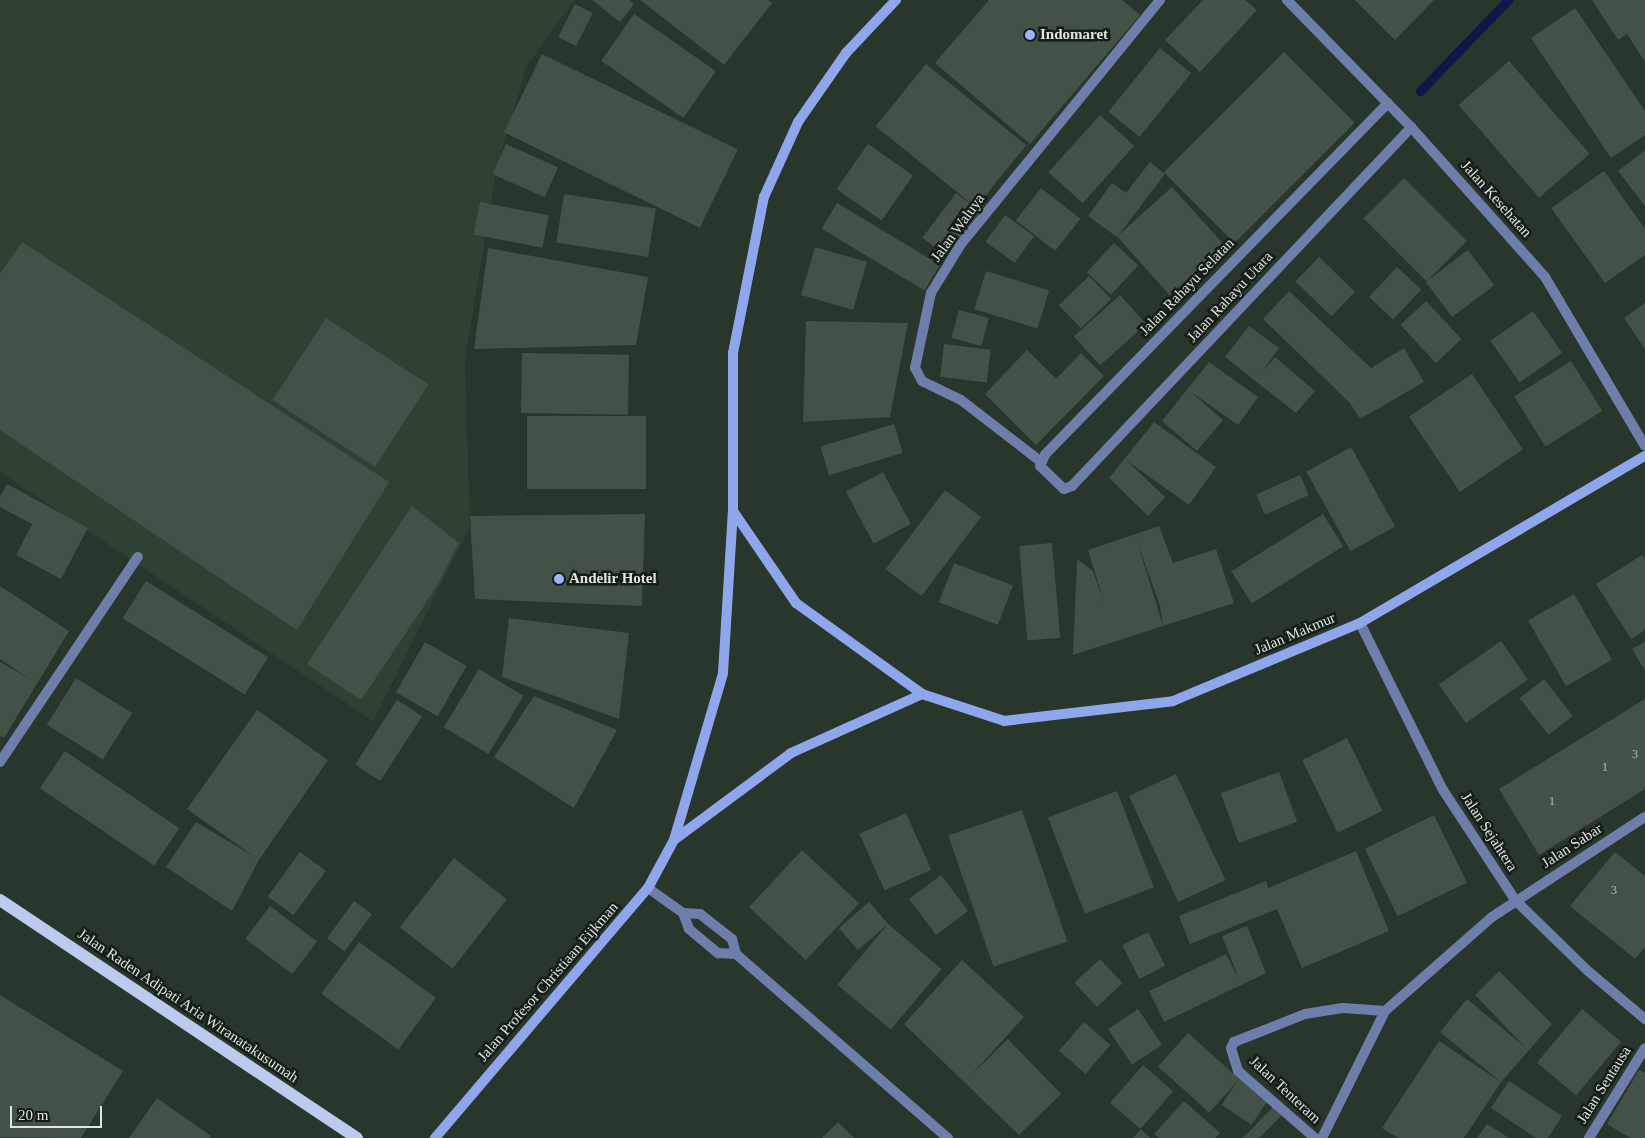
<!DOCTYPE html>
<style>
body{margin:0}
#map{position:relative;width:1645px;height:1138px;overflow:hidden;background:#29362b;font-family:"Times New Roman",serif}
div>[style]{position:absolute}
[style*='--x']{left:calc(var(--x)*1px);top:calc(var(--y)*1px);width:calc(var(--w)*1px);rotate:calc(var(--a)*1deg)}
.built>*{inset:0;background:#304133}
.stream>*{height:9px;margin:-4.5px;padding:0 4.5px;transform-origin:4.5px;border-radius:4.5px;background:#0e174a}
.building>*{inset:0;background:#435146;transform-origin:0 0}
.street>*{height:10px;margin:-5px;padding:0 5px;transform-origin:5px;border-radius:5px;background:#6e7da9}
.secondary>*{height:10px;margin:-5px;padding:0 5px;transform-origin:5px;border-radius:5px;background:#8fa6ed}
.primary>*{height:12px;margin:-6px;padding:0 6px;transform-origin:6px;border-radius:6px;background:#bdcaee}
.dots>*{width:14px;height:14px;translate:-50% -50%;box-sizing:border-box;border:2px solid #161c17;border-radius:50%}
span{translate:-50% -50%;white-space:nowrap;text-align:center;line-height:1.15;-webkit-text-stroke:5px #161c17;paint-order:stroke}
.number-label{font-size:12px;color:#b7c1b9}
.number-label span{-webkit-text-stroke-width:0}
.poi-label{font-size:15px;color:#dee6df;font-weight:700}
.left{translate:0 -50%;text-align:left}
.street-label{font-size:15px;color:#dee6df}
.scale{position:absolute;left:10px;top:1106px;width:92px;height:22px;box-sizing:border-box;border:2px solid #dee6df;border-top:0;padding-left:6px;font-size:15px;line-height:18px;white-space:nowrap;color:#dee6df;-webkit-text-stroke:4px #161c17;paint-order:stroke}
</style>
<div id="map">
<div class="built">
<div style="clip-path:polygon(0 0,574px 0,526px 67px,496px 171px,465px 361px,470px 526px,373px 721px,0 472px)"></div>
</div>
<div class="stream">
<div style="--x:1420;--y:91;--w:127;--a:-46"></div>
</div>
<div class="building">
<div style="clip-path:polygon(592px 0,629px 0,634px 4px,620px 22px)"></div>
<div style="clip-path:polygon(640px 0,768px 0,772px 3px,724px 65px)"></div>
<div style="clip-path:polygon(989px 0,1122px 0,1140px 15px,1030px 144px,935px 63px)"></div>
<div style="clip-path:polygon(1203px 0,1245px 0,1257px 10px,1200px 72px,1165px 40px)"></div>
<div style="clip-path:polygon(1355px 0,1434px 0,1395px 40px)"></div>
<div style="clip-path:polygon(1592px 0,1645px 0,1645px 62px,1627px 34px,1618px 40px)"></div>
<div style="left:575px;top:4px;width:20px;height:37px;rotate:27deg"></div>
<div style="clip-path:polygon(1575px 8px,1645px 111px,1645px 135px,1611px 158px,1531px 38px)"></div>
<div style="left:634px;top:14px;width:100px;height:57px;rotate:35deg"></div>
<div style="left:1160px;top:48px;width:40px;height:82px;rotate:39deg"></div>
<div style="left:1284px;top:52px;width:100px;height:170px;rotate:45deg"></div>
<div style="left:542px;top:54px;width:218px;height:87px;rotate:26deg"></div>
<div style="left:1509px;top:61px;width:123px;height:67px;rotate:49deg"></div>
<div style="left:926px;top:64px;width:129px;height:80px;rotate:39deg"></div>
<div style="left:1100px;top:115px;width:46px;height:77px;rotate:42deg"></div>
<div style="left:506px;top:144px;width:57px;height:33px;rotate:24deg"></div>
<div style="left:868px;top:144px;width:55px;height:55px;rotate:35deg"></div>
<div style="clip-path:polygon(1645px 150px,1645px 206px,1618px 171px)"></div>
<div style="clip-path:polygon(1150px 162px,1165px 174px,1117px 237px,1088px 216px,1112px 183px,1126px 193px)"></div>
<div style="clip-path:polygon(1604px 171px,1645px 229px,1645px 255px,1605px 283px,1551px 208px)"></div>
<div style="left:1404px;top:178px;width:89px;height:57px;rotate:45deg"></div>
<div style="left:1172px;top:187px;width:79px;height:74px;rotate:48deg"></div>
<div style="left:1041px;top:188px;width:50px;height:41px;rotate:38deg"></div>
<div style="left:956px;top:193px;width:30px;height:56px;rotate:37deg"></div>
<div style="left:564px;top:194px;width:93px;height:49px;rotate:9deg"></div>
<div style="left:480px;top:202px;width:70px;height:33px;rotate:11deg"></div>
<div style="left:837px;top:203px;width:120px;height:30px;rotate:31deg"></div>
<div style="left:1005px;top:215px;width:36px;height:33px;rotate:36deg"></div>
<div style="clip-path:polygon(22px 242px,389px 482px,297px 630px,0 430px,0 274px)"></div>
<div style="left:1114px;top:243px;width:33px;height:40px;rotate:43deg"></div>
<div style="left:815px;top:247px;width:54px;height:50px;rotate:16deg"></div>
<div style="clip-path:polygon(488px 248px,648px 277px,636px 345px,474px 349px)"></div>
<div style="left:1468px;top:250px;width:44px;height:53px;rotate:53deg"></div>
<div style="left:1319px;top:257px;width:50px;height:34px;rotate:44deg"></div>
<div style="left:1397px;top:267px;width:33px;height:41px;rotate:43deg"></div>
<div style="left:986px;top:271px;width:66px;height:40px;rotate:17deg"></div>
<div style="left:1089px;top:276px;width:32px;height:42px;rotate:46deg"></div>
<div style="clip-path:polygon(1289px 291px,1371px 368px,1404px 348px,1424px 382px,1360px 419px,1350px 403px,1263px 319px)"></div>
<div style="left:1120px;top:295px;width:39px;height:62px;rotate:48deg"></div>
<div style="left:1426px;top:301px;width:52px;height:35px;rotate:47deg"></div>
<div style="clip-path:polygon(1645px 303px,1645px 349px,1624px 318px)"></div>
<div style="left:959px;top:310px;width:31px;height:29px;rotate:15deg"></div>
<div style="left:1533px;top:311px;width:51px;height:52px;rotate:55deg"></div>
<div style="left:326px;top:318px;width:122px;height:98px;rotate:33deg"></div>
<div style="clip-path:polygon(806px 321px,908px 323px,890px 417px,803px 422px)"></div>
<div style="clip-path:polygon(1249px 326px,1279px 348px,1261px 373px,1275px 357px,1315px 391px,1296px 413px,1225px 357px)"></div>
<div style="left:944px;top:344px;width:47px;height:33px;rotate:7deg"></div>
<div style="clip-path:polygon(1027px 350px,1056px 379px,1081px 353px,1104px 376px,1036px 445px,985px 394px)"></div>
<div style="left:522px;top:353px;width:107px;height:60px;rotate:1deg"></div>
<div style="left:1571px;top:361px;width:59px;height:67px;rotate:58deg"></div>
<div style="clip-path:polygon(1209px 362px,1258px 397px,1238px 425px,1191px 392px,1223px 420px,1197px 451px,1162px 421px)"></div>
<div style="left:1472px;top:374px;width:91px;height:76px;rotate:56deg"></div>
<div style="left:527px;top:416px;width:119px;height:73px"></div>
<div style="clip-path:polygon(1154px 422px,1216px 467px,1189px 505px,1126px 460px,1165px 497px,1148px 516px,1109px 478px)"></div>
<div style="left:894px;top:424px;width:30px;height:77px;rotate:73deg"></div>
<div style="left:1351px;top:447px;width:91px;height:51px;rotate:61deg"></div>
<div style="left:883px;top:472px;width:59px;height:42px;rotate:62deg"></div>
<div style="left:1300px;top:475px;width:22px;height:48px;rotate:66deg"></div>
<div style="clip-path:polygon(7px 484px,88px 528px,61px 579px,16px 555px,32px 524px,0 507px,0 497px)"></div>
<div style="left:945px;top:490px;width:45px;height:99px;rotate:37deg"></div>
<div style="clip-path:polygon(412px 506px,459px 543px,437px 586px,361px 700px,307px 664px)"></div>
<div style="clip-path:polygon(645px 514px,642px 606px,475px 599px,470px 516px)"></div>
<div style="left:1323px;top:514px;width:38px;height:108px;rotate:58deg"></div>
<div style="clip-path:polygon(1159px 526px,1173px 563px,1216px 549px,1234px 603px,1163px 626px,1160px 606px,1137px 541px,1163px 626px,1073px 655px,1077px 559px,1093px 571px,1104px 602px,1088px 550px)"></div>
<div style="left:1052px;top:543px;width:95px;height:33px;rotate:85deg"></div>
<div style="clip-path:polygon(1642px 555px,1645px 559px,1645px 630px,1631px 639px,1596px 584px)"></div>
<div style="left:954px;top:563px;width:63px;height:42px;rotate:21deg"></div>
<div style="left:146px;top:581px;width:144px;height:44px;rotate:32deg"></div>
<div style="clip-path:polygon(0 586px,69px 631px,4px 738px,0 736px,0 662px,30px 679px,0 659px)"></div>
<div style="left:1574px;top:594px;width:76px;height:53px;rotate:60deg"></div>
<div style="clip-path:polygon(509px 618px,629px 633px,619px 719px,502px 677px)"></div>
<div style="left:1501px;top:641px;width:47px;height:76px;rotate:55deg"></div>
<div style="left:425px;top:642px;width:48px;height:58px;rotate:30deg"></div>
<div style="clip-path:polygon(1645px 642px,1645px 671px,1632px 649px)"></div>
<div style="left:479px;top:669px;width:52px;height:68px;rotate:31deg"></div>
<div style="left:76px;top:678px;width:66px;height:55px;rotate:32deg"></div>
<div style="left:1544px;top:679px;width:47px;height:31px;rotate:52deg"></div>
<div style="clip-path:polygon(534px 696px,617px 730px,574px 808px,494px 757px)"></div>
<div style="clip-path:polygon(1645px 699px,1645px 789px,1539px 855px,1499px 789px)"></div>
<div style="left:397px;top:700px;width:30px;height:77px;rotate:33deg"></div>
<div style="clip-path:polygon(257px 710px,328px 760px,259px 860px,232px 911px,166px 867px,196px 822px,255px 857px,187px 809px)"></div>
<div style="left:1347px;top:738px;width:81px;height:50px;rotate:64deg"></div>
<div style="left:65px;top:751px;width:138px;height:45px;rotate:34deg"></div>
<div style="left:1279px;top:772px;width:53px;height:62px;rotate:70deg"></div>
<div style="left:1176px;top:774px;width:117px;height:52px;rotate:65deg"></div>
<div style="left:1117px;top:791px;width:103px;height:74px;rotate:69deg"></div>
<div style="left:1022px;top:810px;width:139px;height:78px;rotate:71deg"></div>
<div style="left:906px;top:813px;width:62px;height:51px;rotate:66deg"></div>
<div style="left:1434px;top:815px;width:75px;height:77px;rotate:64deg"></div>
<div style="left:802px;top:850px;width:78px;height:78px;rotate:43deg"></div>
<div style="clip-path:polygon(1356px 851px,1389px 931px,1302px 968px,1277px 909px,1190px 944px,1179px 916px,1266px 881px,1268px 888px)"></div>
<div style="left:300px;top:852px;width:32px;height:55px;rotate:36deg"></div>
<div style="clip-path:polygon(1615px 852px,1645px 876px,1645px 947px,1635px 959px,1570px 906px)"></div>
<div style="left:454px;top:858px;width:67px;height:88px;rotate:38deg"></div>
<div style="left:941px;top:875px;width:45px;height:40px;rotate:53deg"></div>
<div style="left:354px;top:901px;width:22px;height:46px;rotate:36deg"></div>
<div style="left:869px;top:902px;width:29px;height:40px;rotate:49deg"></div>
<div style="left:270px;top:906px;width:59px;height:41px;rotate:37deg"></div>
<div style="left:888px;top:924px;width:70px;height:79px;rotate:40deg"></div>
<div style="clip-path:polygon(1247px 926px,1266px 973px,1164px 1022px,1149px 991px,1226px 954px,1239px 979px,1222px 936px)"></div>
<div style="left:1148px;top:932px;width:38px;height:29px;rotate:63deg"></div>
<div style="left:359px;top:942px;width:95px;height:64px;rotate:36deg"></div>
<div style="left:1100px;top:959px;width:33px;height:35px;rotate:47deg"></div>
<div style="clip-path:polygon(962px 960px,1024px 1017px,971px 1075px,1008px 1039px,1061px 1094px,1019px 1135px,904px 1024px)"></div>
<div style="clip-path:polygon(1499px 971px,1552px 1024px,1501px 1082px,1464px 1138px,1398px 1138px,1382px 1128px,1439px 1041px,1501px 1082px,1440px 1032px,1467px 999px,1526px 1048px,1475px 995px)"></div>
<div style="clip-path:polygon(0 995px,123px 1071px,81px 1138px,0 1137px)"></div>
<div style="left:1138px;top:1009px;width:43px;height:36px;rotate:56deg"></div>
<div style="left:1582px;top:1009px;width:51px;height:70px;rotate:40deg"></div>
<div style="left:1084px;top:1022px;width:35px;height:38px;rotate:41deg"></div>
<div style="left:1188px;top:1033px;width:69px;height:45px;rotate:42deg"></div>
<div style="left:1143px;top:1065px;width:40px;height:50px;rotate:41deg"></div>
<div style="clip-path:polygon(1639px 1070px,1645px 1073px,1645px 1138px,1630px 1138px,1607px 1124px)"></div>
<div style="left:1239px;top:1079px;width:36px;height:31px;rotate:34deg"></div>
<div style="clip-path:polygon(1509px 1081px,1562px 1116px,1548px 1138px,1536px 1138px,1491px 1108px)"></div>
<div style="clip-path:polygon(157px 1098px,211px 1136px,210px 1138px,129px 1138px)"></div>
<div style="clip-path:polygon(1184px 1101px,1220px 1133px,1215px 1138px,1159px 1138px,1154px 1134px)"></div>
<div style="clip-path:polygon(1273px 1107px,1281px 1116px,1259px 1138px,1243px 1138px)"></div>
<div style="clip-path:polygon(838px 1122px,854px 1138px,822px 1138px)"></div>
<div style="clip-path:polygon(1487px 1124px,1509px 1138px,1477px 1138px)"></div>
<div style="clip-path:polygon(1141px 1129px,1150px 1138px,1133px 1138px)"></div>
</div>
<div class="street">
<div style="--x:1287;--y:0;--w:177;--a:45.7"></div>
<div style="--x:1411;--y:127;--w:201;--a:48.2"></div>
<div style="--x:1545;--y:277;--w:196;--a:59.4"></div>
<div style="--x:1388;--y:103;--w:491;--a:134.3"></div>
<div style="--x:1045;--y:455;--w:12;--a:114"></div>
<div style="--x:1040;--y:466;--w:33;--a:44"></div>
<div style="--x:1064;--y:489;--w:9;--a:-21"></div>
<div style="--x:1072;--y:486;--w:494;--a:-46.6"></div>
<div style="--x:1040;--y:461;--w:100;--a:-142.3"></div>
<div style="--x:961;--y:400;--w:43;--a:-154"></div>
<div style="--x:922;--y:381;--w:15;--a:-118"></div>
<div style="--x:915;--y:368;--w:77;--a:-78"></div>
<div style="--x:931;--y:293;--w:57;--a:-58.5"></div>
<div style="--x:961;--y:244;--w:315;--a:-50.8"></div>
<div style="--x:1360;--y:623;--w:186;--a:63.6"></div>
<div style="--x:1443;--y:790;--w:133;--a:56.7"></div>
<div style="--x:1516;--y:901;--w:100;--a:44.2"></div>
<div style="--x:1588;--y:971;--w:75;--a:40.1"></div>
<div style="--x:0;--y:762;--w:247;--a:-56.1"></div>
<div style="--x:648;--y:888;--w:43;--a:35.5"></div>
<div style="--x:683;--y:913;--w:17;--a:69"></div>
<div style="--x:689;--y:929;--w:38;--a:40"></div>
<div style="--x:718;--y:953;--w:18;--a:3"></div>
<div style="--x:683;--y:913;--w:17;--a:3"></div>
<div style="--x:700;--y:914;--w:41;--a:38"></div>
<div style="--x:732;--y:939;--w:16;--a:75"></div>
<div style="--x:736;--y:954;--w:281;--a:41"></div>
<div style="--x:1315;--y:1138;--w:102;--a:-139"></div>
<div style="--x:1238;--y:1071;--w:24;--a:-107"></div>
<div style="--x:1231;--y:1048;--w:7;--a:-63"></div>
<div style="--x:1234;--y:1042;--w:76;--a:-21.5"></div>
<div style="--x:1305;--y:1014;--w:38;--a:-9"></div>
<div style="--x:1343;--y:1008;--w:42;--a:4.1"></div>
<div style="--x:1322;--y:1138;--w:142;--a:-63.6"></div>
<div style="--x:1385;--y:1011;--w:142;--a:-41.3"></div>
<div style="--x:1492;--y:917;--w:183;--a:-33.2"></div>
<div style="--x:1589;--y:1138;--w:106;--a:-58.1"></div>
</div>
<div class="secondary">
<div style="--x:733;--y:511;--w:112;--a:55.6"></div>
<div style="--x:796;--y:603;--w:155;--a:35.8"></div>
<div style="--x:922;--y:694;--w:86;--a:18.2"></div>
<div style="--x:1004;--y:721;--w:170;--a:-6.7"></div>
<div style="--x:1173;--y:701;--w:203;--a:-22.6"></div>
<div style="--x:1360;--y:623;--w:330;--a:-30.4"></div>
<div style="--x:674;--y:840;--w:146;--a:-36.6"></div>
<div style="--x:791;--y:753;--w:144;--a:-24.2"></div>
<div style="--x:435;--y:1138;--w:328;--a:-49.6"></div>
<div style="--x:648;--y:888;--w:55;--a:-61.6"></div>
<div style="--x:674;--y:840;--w:174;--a:-73.6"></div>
<div style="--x:723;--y:673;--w:162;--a:-86.5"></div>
<div style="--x:733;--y:511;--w:158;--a:-90"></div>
<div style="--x:733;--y:353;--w:159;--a:-78.8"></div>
<div style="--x:764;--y:197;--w:82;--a:-65.6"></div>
<div style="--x:798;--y:122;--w:84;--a:-55.2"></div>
<div style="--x:846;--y:53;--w:73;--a:-46.7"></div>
</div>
<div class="primary">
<div style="--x:0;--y:900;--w:429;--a:33.7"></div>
</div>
<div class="dots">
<div style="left:1030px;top:35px;background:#9cb4fd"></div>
<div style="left:559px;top:579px;background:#9cb4fd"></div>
</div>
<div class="number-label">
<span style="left:1635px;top:755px">3</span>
<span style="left:1605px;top:768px">1</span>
<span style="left:1552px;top:802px">1</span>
<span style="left:1614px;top:891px">3</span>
</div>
<div class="poi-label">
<span class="left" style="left:1040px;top:35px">Indomaret</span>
<span class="left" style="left:569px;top:579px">Andelir Hotel</span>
</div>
<div class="street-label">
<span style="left:1496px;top:199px;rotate:48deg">Jalan Kesehatan</span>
<span style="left:958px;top:228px;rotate:-54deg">Jalan Waluya</span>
<span style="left:1187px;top:287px;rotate:-46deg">Jalan Rahayu Selatan</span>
<span style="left:1230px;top:297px;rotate:-47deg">Jalan Rahayu Utara</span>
<span style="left:1295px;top:634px;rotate:-23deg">Jalan Makmur</span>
<span style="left:1489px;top:832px;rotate:57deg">Jalan Sejahtera</span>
<span style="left:1572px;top:846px;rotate:-33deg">Jalan Sabar</span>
<span style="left:548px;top:982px;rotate:-49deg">Jalan Profesor Christiaan Eijkman</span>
<span style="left:188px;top:1006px;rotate:34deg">Jalan Raden Adipati Aria Wiranatakusumah</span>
<span style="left:1604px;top:1085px;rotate:-58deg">Jalan Sentausa</span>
<span style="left:1285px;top:1090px;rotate:43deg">Jalan Tenteram</span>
</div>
<div class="scale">20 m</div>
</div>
